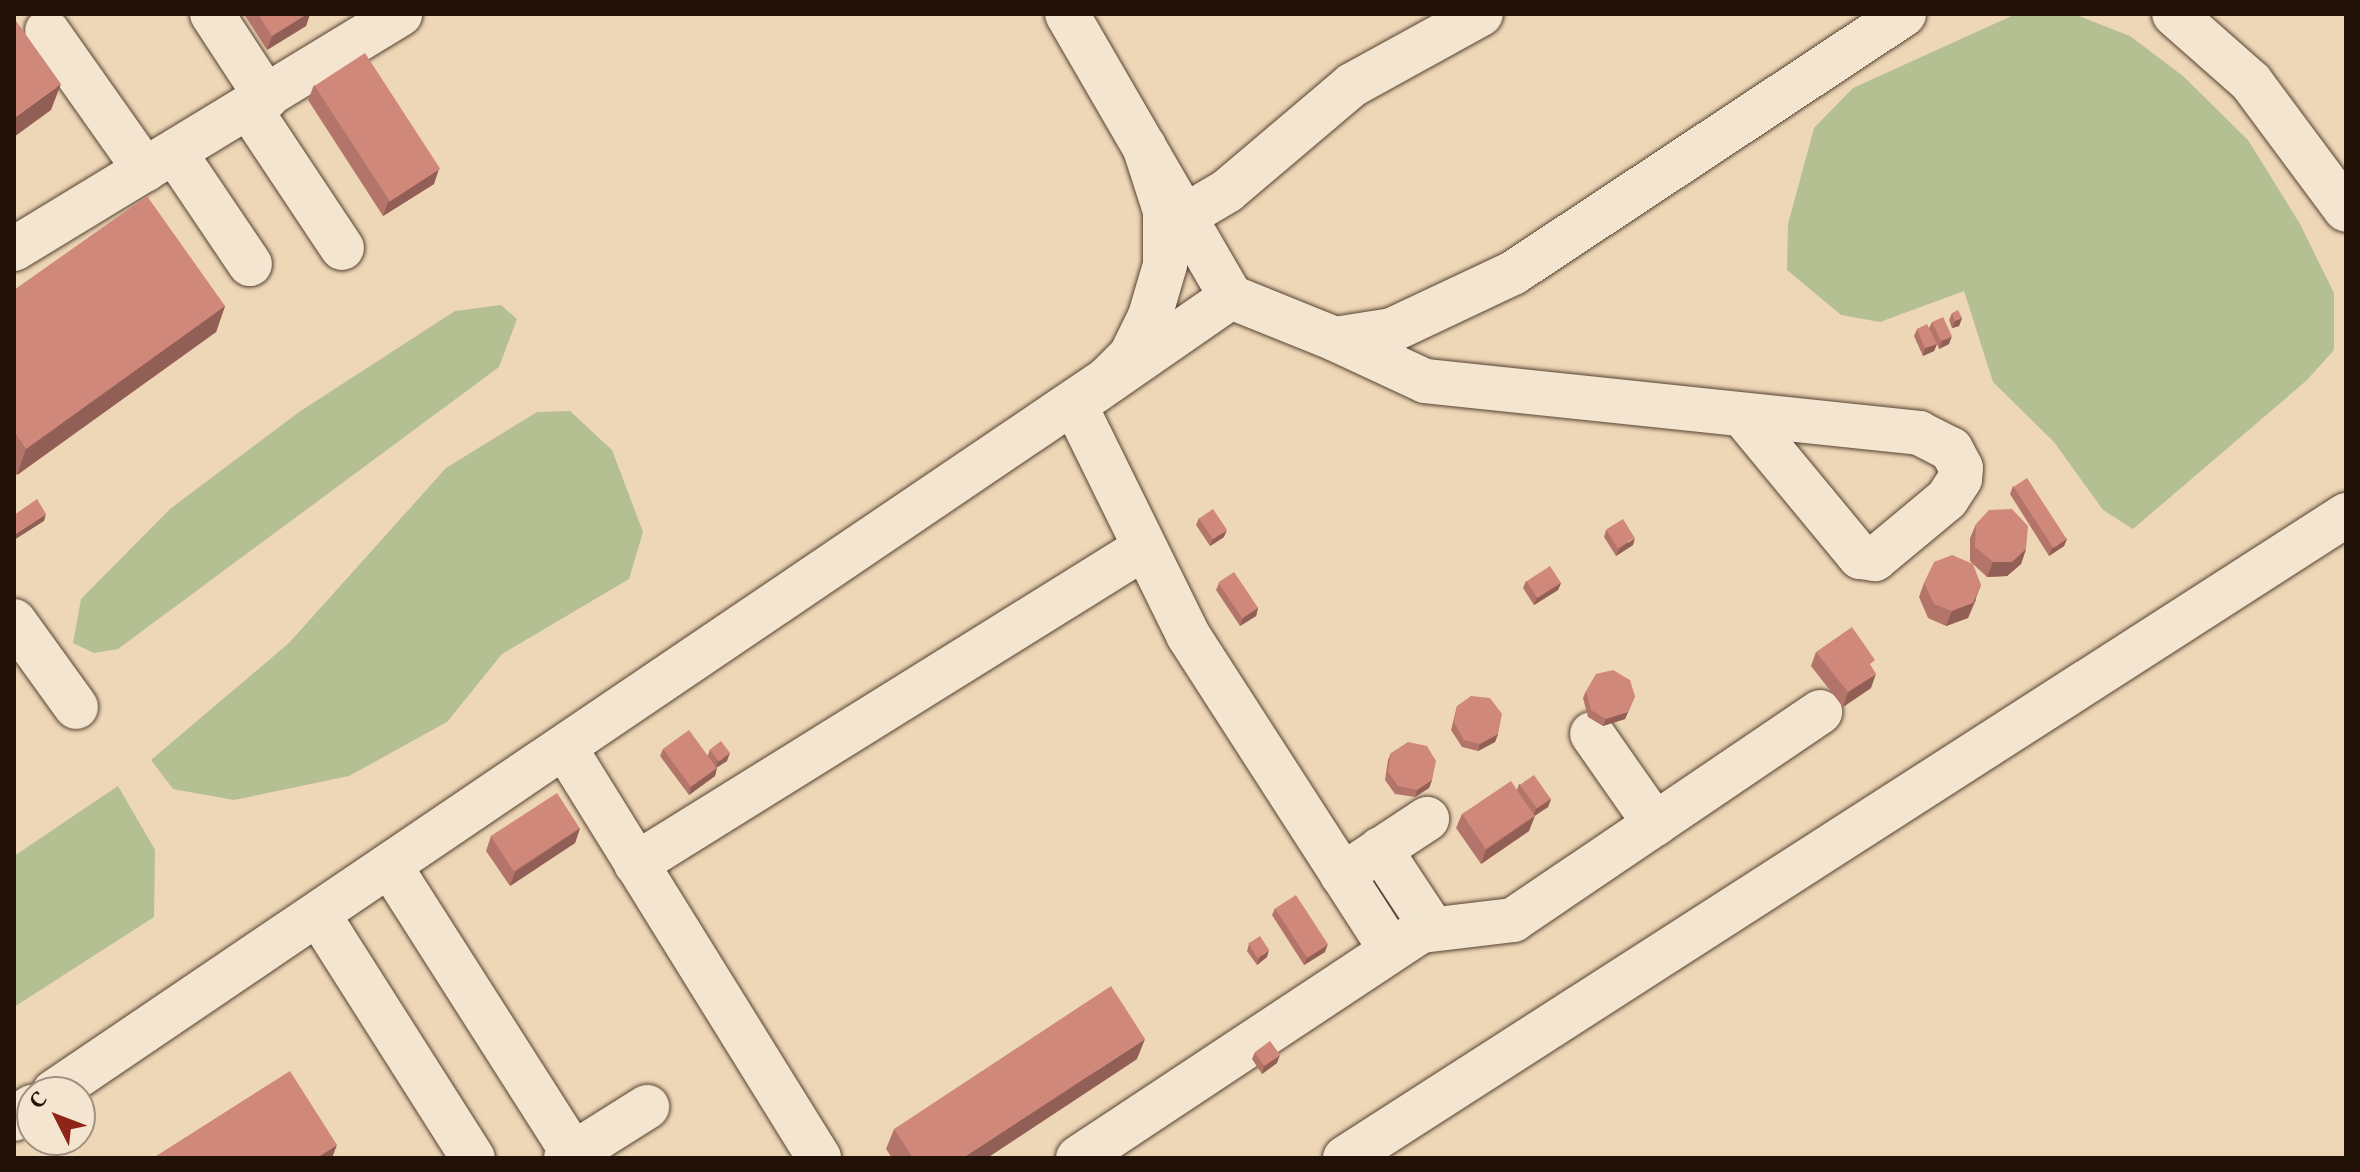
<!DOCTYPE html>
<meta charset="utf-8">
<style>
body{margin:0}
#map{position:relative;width:2360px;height:1172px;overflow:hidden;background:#eed7b6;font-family:Vollkorn,serif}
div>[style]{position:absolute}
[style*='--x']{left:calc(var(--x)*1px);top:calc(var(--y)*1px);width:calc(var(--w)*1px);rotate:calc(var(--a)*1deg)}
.green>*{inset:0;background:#b4bf92}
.roads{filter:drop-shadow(0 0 2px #554233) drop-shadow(0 0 2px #554233)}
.minor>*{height:44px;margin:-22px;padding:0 22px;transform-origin:22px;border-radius:22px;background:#f4e5d0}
.wall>*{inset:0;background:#b3756a}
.shaded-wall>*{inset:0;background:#925f56}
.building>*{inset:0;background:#d0887b;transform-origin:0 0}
span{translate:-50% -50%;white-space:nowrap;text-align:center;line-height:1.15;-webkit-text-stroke:7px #f4e5d0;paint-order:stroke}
.frame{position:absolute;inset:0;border:16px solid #221107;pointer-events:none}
.north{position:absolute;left:16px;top:1076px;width:80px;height:80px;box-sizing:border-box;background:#f4e5d0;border:2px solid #a09080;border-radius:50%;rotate:312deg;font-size:22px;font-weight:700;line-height:32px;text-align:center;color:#221107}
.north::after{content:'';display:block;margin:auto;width:28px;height:36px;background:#8f2418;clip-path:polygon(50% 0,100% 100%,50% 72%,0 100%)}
</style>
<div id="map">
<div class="green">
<div style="clip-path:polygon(2016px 14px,2079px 16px,2130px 36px,2183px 76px,2248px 140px,2300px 224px,2334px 293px,2334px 350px,2306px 381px,2133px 529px,2103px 510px,2054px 442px,1993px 382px,1964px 291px,1880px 322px,1841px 315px,1787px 270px,1788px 224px,1814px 128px,1853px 88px)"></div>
<div style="clip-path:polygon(501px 305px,517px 319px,499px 367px,118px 649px,94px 653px,73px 643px,81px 599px,170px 509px,299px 412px,455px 311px)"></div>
<div style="clip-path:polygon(570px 411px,612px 450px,643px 532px,629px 579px,502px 654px,447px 722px,349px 776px,234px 800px,173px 789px,151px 760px,289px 643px,446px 468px,537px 412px)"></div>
<div style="clip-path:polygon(118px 786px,155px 850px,154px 917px,14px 1007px,14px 856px)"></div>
</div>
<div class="roads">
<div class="minor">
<div style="--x:212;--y:14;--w:100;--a:56.8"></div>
<div style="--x:1067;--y:14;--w:327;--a:59.9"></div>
<div style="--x:1231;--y:297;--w:112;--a:22"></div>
<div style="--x:1335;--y:339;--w:58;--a:-9"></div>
<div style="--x:1392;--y:330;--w:134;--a:-25.2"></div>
<div style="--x:1513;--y:273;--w:469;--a:-33.5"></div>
<div style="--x:2174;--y:14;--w:103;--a:41.4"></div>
<div style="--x:2251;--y:82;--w:159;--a:53.4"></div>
<div style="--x:47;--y:31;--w:170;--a:54.8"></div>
<div style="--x:249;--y:108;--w:168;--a:56.4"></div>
<div style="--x:175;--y:153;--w:134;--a:56"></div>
<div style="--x:1166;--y:227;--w:71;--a:-30.5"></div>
<div style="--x:1227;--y:191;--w:164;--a:-40.3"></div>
<div style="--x:1352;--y:85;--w:147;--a:-28.8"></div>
<div style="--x:14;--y:249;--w:452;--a:-31.3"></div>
<div style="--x:1231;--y:297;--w:190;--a:145.3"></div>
<div style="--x:1075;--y:405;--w:256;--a:63.8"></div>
<div style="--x:1188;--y:635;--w:373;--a:57.2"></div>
<div style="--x:1335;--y:339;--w:99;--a:25"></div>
<div style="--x:1425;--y:381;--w:497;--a:6"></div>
<div style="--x:1919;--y:433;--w:36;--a:27"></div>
<div style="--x:1951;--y:449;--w:21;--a:62"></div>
<div style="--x:1961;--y:468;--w:11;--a:95"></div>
<div style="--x:1960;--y:479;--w:24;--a:123"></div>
<div style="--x:1947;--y:499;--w:94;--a:140.2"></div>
<div style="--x:1875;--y:559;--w:15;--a:-172"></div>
<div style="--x:1860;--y:557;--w:182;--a:-129.6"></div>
<div style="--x:14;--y:621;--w:106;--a:54.2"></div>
<div style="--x:1592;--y:734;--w:110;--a:55"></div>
<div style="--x:565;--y:748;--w:482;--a:58.2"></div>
<div style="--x:1380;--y:849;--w:95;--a:56.6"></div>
<div style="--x:636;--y:864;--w:598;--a:-31.88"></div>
<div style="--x:390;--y:866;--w:340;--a:57.5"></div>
<div style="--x:1342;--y:875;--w:102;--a:-33.4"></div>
<div style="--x:318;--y:914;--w:289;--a:57.6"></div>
<div style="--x:54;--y:1092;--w:1272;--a:-34.1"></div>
<div style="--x:1107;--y:379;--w:34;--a:-45"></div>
<div style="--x:1131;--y:355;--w:43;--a:-64"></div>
<div style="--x:1150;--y:316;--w:53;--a:-73.6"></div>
<div style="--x:1165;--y:265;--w:54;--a:-90"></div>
<div style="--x:1165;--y:211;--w:68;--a:-107.9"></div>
<div style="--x:14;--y:1119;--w:22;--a:-34"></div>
<div style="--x:566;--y:1158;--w:96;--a:-32.2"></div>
<div style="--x:1078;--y:1158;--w:411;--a:-33.5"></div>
<div style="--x:1421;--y:931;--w:93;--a:-6.8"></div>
<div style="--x:1513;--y:920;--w:371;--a:-34.1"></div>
<div style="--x:1345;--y:1158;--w:1190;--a:-32.71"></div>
</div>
</div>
<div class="wall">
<div style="clip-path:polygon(244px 14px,310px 14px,306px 26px,267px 50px)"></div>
<div style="clip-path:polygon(314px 85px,434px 184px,383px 216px,308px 100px)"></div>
<div style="clip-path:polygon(14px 290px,225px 306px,216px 332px,17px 475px,14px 471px)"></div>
<div style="clip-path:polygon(1952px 313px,1962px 318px,1959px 326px,1952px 328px,1949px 320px)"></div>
<div style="clip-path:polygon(1932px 322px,1949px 344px,1939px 349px,1937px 344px,1934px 351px,1923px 356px,1914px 336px,1917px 329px,1929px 328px)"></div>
<div style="clip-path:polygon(2013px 486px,2067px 539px,2064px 546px,2049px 556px,2010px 494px)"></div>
<div style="clip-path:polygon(1199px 518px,1224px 537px,1210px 546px,1196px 525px)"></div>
<div style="clip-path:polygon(1976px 524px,2026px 549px,2021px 564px,2007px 576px,1987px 577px,1973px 564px,1976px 600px,1968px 618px,1946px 626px,1928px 618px,1919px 597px,1924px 583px,1973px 564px,1970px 561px,1970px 538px)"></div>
<div style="clip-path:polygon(1606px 530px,1633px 545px,1616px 556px,1604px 537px)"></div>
<div style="clip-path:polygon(1526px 581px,1561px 583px,1558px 590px,1534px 605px,1523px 588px)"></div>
<div style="clip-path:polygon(1219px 583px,1258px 608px,1256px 616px,1240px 626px,1216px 590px)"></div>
<div style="clip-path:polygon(1816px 652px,1872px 668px,1871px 688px,1843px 707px,1811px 666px)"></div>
<div style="clip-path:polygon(1586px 691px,1635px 696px,1625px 719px,1603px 726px,1588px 717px,1583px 698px)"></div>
<div style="clip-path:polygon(1457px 706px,1498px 734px,1495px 742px,1478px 751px,1462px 747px,1451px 730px)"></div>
<div style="clip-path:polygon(663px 749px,708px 755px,710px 749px,727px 761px,717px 767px,715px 776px,689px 795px,660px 756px)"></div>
<div style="clip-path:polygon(1391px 753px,1432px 780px,1429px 788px,1415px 797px,1395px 794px,1385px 780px,1388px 760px)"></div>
<div style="clip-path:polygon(1519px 784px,1551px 799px,1548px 807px,1534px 816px,1529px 831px,1481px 864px,1456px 828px,1462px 814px,1517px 790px)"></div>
<div style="clip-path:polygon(580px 828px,575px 843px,510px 886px,486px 851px,491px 836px)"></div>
<div style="clip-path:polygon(1275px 908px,1325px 952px,1304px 965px,1272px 915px)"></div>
<div style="clip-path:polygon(1249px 944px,1267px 957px,1257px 965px,1247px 951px)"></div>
<div style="clip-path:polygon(1255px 1052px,1277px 1063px,1262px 1074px,1252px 1059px)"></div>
<div style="clip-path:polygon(1137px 1059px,987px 1158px,892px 1158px,886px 1149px,894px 1129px)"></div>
</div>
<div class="shaded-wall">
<div style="clip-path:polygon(307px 14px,310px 14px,306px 26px,267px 50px,272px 36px)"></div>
<div style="clip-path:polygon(61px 84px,51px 110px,14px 137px,14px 118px)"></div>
<div style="clip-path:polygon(439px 169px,434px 184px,383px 216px,388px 202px)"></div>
<div style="clip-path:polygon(225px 306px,216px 332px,17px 475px,26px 449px)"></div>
<div style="clip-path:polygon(1962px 318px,1959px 326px,1952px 328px,1955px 321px)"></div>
<div style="clip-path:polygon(1952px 336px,1949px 344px,1939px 349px,1942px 341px)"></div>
<div style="clip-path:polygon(1937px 344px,1934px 351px,1923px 356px,1925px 348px)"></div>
<div style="clip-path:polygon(46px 514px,44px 521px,14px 540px,14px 535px)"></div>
<div style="clip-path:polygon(1227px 530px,1224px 537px,1210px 546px,1213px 539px)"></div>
<div style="clip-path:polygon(1635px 538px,1633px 545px,1616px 556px,1619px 549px)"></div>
<div style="clip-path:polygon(2067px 539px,2064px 546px,2049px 556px,2052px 548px)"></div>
<div style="clip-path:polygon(2026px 549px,2021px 564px,2007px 576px,1987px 577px,1993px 562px)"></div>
<div style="clip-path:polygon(1561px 583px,1558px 590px,1534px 605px,1537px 597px)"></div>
<div style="clip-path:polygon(1981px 585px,1968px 618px,1946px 626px,1952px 611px)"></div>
<div style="clip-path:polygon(1258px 608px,1256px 616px,1240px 626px,1243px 618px)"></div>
<div style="clip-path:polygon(1876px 674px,1871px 688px,1843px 707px,1848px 692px)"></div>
<div style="clip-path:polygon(1635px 696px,1625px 719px,1603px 726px,1606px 719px)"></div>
<div style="clip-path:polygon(1498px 734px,1495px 742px,1478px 751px,1480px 744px)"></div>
<div style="clip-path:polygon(730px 753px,727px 761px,716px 768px,718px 760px)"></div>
<div style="clip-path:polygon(717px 768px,715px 776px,689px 795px,691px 787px)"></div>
<div style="clip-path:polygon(1432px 780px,1429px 788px,1415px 797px,1417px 790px)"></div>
<div style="clip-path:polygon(1551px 799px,1548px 807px,1533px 817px,1536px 809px)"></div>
<div style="clip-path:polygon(1535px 816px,1529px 831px,1481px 864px,1486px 850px)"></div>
<div style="clip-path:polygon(580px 828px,575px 843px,510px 886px,515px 872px)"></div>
<div style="clip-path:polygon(1328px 944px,1325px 952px,1304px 965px,1307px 958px)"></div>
<div style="clip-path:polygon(1269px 950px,1267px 957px,1257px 965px,1259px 958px)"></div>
<div style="clip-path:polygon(1145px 1039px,1137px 1059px,987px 1158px,963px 1158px)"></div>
<div style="clip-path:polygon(1280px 1055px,1277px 1063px,1262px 1074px,1264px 1066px)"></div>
<div style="clip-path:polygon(337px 1145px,332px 1158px,316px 1158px)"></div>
</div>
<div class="building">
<div style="clip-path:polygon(258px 14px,307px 14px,272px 36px)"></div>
<div style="clip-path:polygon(14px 18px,61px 84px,14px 118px)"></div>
<div style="left:365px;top:53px;width:138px;height:60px;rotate:57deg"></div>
<div style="clip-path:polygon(147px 196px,225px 306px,26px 449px,14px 431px,14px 290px)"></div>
<div style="clip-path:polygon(1958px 310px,1962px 318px,1955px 321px,1952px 313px)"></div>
<div style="left:1943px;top:317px;width:21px;height:12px;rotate:65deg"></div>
<div style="clip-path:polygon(1927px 324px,1937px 344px,1925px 348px,1917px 329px)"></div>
<div style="left:2027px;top:478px;width:73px;height:16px;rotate:57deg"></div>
<div style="clip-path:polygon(37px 499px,46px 514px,14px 535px,14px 515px)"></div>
<div style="left:1213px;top:509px;width:25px;height:17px;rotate:56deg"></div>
<div style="clip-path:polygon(2012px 509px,2028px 526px,2026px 549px,2012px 562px,1993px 562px,1975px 547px,1976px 524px,1989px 510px)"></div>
<div style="left:1623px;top:519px;width:22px;height:20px;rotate:58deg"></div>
<div style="clip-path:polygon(1952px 555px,1973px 564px,1981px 585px,1973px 603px,1952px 611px,1934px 604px,1924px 583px,1934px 562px)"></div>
<div style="left:1550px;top:566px;width:20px;height:28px;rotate:57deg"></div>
<div style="left:1234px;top:572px;width:43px;height:19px;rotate:56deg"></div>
<div style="clip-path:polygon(1852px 627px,1875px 660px,1870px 664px,1876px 674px,1848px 692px,1816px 652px)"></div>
<div style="clip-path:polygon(1613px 670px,1630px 680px,1635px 696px,1628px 712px,1606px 719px,1591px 710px,1586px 691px,1596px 674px)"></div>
<div style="clip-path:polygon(1471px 696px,1490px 698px,1502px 714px,1498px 734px,1480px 744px,1464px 740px,1454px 722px,1457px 706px)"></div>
<div style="left:689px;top:730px;width:47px;height:32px;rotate:54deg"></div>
<div style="left:721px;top:741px;width:15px;height:14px;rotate:53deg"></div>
<div style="clip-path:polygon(1408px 742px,1427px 746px,1436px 761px,1432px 780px,1417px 790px,1398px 786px,1388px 772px,1391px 753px)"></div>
<div style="left:1534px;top:775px;width:29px;height:17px;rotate:55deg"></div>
<div style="left:1511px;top:781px;width:42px;height:59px;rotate:56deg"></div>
<div style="left:557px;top:793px;width:42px;height:79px;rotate:57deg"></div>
<div style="left:1296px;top:895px;width:59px;height:25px;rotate:57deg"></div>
<div style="left:1260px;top:936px;width:17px;height:14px;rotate:57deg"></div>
<div style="clip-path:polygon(1111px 986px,1145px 1039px,963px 1158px,913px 1158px,894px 1129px)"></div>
<div style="left:1270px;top:1041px;width:17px;height:19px;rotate:54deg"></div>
<div style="clip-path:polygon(290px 1071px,337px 1145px,316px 1158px,153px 1158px)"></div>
</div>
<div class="frame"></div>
<div class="north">С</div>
</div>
